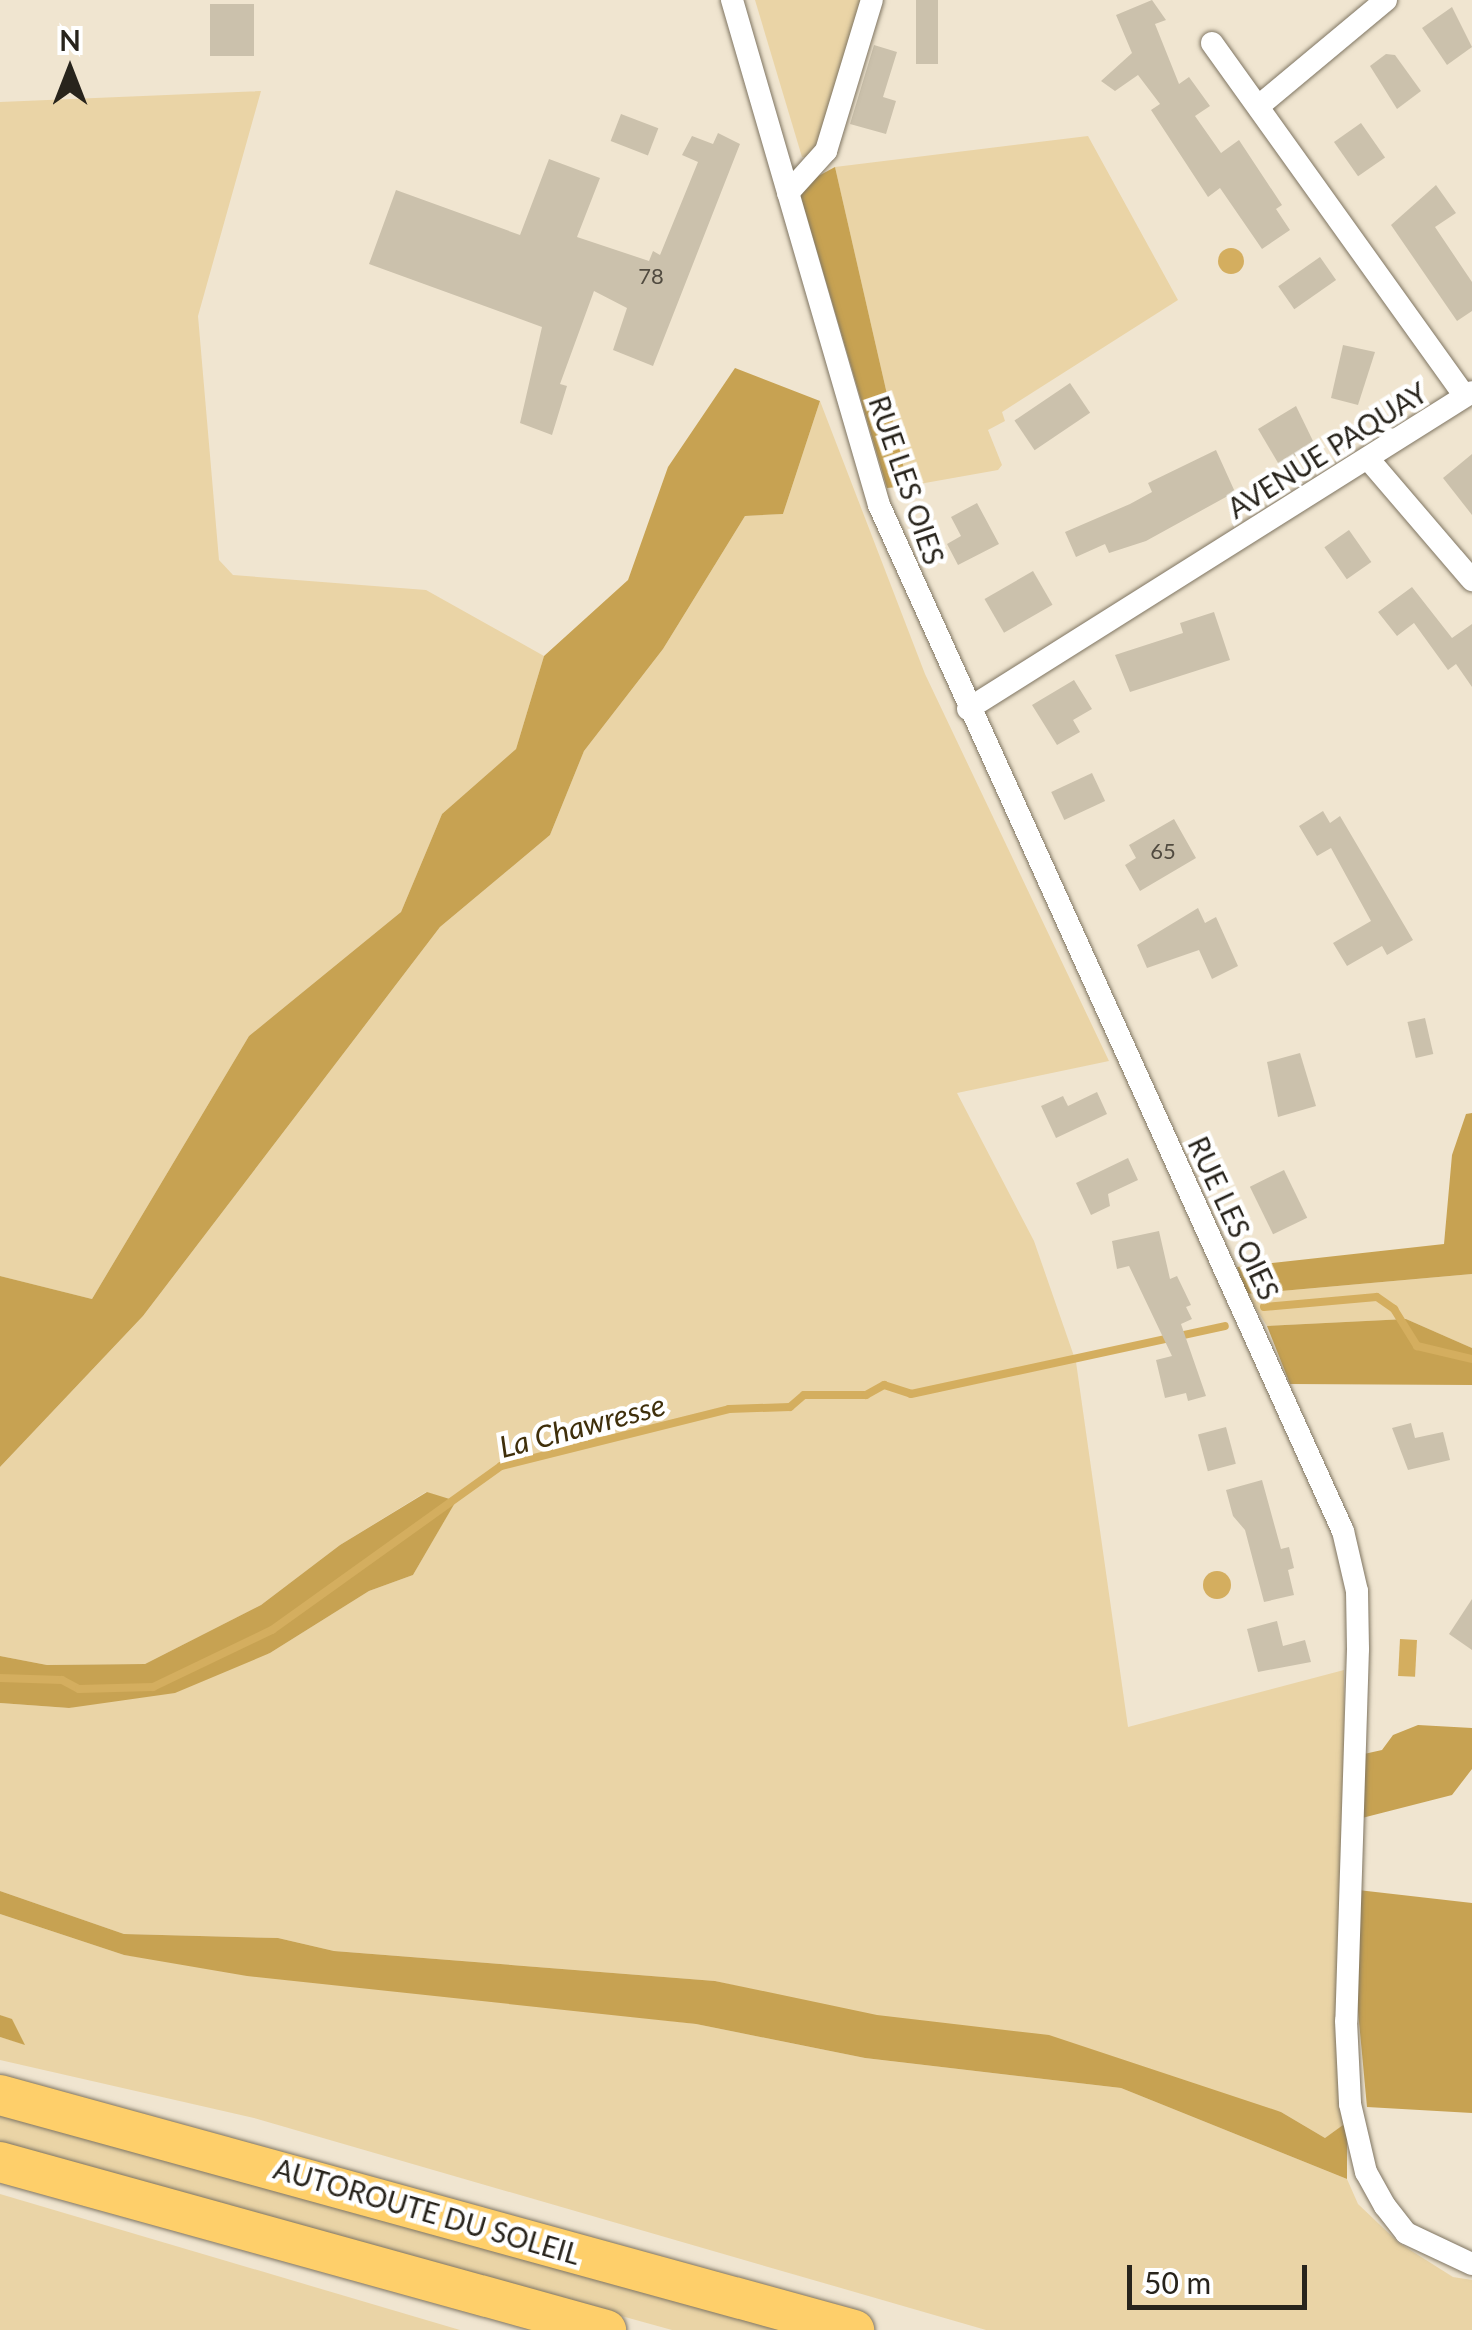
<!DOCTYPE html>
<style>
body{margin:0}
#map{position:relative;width:1472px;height:2330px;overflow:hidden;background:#f0e5d0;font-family:Lato,sans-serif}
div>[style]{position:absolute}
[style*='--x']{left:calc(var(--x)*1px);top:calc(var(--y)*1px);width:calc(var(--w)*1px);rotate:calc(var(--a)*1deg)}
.green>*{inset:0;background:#ead4a6}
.forest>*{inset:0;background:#c7a252}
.water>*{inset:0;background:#d4ae5f;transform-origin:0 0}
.round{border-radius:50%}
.stream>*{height:8px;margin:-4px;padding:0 4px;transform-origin:4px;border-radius:4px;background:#d4ae5f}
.building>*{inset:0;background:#cbc1ac;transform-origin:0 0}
.roads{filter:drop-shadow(0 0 2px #7f7562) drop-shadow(0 0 2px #7f7562)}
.minor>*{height:22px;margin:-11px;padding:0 11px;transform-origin:11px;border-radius:11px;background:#fff}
.motorway>*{height:40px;margin:-20px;padding:0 20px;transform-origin:20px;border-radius:20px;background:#fecf6a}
span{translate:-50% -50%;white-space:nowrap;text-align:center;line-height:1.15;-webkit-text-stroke:9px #fff;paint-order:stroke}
.number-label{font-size:22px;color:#514b40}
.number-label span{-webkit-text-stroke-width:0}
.street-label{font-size:28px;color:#28241c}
.water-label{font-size:30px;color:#3f2f0b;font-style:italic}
.north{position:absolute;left:20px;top:20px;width:100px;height:100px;-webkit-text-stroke:8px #fff;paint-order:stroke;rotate:0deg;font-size:28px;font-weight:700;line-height:40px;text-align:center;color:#28241c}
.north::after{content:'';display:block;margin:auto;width:35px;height:45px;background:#28241c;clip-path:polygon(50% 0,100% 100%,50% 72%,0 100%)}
.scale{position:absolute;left:1127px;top:2265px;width:180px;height:45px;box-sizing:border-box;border:5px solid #28241c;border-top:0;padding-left:12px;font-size:30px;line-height:35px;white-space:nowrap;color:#28241c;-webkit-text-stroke:8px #fff;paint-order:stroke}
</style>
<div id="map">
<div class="green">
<div style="clip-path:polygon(755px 0,862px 0,816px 153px,809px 157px,802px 157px)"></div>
<div style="clip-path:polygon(261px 91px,198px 316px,219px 560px,233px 575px,426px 590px,544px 656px,516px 749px,442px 814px,401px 912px,249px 1036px,92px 1299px,0 1276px,0 102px)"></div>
<div style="clip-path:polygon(1088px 136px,1178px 300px,1002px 412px,1005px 421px,988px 430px,1002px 465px,998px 470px,908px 486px,835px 167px)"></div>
<div style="clip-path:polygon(820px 401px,925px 674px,1109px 1061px,957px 1093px,1034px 1241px,1076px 1362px,1128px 1727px,1344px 1670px,1347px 2122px,1325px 2138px,1281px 2112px,715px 1981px,334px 1951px,278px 1938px,124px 1934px,0 1891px,0 1703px,69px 1708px,270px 1653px,369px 1591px,413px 1575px,455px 1502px,426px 1492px,340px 1545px,261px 1605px,145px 1664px,47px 1665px,0 1656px,0 1467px,143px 1316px,440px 927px,550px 835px,584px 751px,663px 649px,745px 516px,783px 514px)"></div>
<div style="clip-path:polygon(1472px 1274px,1472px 1348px,1406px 1319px,1267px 1326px,1247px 1294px)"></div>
<div style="clip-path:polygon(0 1914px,124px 1955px,696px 2024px,865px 2058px,1121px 2088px,1347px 2179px,1358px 2204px,1399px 2243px,1453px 2277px,1472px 2280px,1472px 2330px,986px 2330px,254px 2118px,0 2060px,0 2037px,24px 2044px,12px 2020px,0 2015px)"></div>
<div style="clip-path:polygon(0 2109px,804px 2330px,672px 2330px,0 2144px)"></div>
<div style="clip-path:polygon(0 2194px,460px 2330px,0 2330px)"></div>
</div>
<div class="forest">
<div style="clip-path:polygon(835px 167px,908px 486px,887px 488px,798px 187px)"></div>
<div style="clip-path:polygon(735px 368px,820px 401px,783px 514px,745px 516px,663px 649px,584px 751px,550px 835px,440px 927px,143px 1316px,0 1467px,0 1276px,92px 1299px,249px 1036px,401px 912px,442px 814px,516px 749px,544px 656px,628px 580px,668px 467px)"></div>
<div style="clip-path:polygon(1472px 1113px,1472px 1274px,1247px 1294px,1237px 1267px,1444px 1244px,1452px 1155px,1466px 1114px)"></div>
<div style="clip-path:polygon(1406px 1319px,1472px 1348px,1472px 1385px,1290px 1384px,1267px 1326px)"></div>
<div style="clip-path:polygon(427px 1492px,456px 1501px,413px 1575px,369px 1591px,270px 1653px,175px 1693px,69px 1708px,0 1703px,0 1656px,47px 1665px,145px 1664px,261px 1605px,340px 1545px)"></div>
<div style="clip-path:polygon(1418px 1725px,1472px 1728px,1472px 1769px,1452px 1795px,1362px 1818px,1364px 1754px,1382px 1750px,1393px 1735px)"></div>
<div style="clip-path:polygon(1358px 1890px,1472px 1903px,1472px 2113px,1367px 2107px,1357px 2000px)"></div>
<div style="clip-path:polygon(0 1891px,124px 1934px,278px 1938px,334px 1951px,715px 1981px,877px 2015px,1049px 2035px,1281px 2112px,1325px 2138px,1347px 2122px,1347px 2179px,1121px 2088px,865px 2058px,696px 2024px,247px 1976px,124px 1955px,0 1914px)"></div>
<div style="clip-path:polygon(0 2015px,12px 2019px,25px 2045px,0 2037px)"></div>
</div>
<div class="water">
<div class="round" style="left:1218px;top:248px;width:26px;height:26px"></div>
<div class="round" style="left:1203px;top:1571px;width:28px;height:28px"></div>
<div style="left:1400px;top:1639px;width:17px;height:37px;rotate:3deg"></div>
</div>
<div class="stream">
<div style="--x:1264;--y:1307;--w:113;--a:-5.1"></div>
<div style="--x:1377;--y:1297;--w:21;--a:35"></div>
<div style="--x:1394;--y:1309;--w:44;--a:58.1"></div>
<div style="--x:1417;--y:1346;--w:57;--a:13.3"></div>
<div style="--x:0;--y:1678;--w:62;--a:1.8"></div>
<div style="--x:62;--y:1680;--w:19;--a:28"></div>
<div style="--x:79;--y:1689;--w:74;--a:-1.5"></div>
<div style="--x:153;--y:1687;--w:132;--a:-25.6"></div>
<div style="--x:272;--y:1630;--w:282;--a:-35.6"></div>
<div style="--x:501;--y:1466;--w:235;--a:-14"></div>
<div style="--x:729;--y:1409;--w:61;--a:-1.9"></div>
<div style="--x:790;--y:1407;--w:18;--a:-41"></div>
<div style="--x:804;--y:1395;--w:62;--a:0"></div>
<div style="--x:866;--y:1395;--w:21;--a:-29"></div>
<div style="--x:884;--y:1385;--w:28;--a:18"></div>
<div style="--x:911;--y:1394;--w:321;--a:-12.2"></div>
</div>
<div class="building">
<div style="left:916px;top:0;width:22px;height:64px"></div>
<div style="clip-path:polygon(1152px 0,1166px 20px,1155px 24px,1179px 84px,1189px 77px,1210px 106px,1195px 116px,1221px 153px,1239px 140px,1282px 205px,1276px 209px,1290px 230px,1262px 249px,1220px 188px,1208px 197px,1151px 110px,1160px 104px,1138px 75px,1115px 91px,1101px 81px,1132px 53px,1116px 15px)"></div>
<div style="left:210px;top:4px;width:44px;height:52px"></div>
<div style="clip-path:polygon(1452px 7px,1472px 47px,1447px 65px,1422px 28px)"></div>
<div style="clip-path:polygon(874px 45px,897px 52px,883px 97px,896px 101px,886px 134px,850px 124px)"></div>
<div style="clip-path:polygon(1386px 54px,1395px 55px,1421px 91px,1397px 109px,1370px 66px)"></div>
<div style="left:621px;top:114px;width:40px;height:29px;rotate:21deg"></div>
<div style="left:1361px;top:123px;width:42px;height:33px;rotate:55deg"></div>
<div style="clip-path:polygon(718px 133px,740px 144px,653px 366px,613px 350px,627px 308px,594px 291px,560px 384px,567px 386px,552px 435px,520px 423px,542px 327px,369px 264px,396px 190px,520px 235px,549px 159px,600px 178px,577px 237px,649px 261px,653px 251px,660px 255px,698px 162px,682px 155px,692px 136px,713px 144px)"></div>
<div style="clip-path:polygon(1436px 185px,1456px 213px,1435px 227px,1472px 282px,1472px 311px,1457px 321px,1391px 225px)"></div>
<div style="left:1320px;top:257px;width:28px;height:51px;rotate:55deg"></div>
<div style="clip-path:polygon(1343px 345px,1375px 352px,1358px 405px,1331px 398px)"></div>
<div style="left:1070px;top:383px;width:36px;height:67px;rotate:56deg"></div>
<div style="clip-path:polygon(1296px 406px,1313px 441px,1281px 468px,1258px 429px)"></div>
<div style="clip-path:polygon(1216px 450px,1235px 492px,1146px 541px,1109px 553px,1105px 544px,1076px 557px,1065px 532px,1130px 504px,1152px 492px,1148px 483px)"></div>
<div style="clip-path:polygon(1472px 454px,1472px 515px,1443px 478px)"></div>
<div style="clip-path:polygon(977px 503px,999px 544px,958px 565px,947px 544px,961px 536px,951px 517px)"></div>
<div style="left:1349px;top:530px;width:39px;height:30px;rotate:55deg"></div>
<div style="left:1033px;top:571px;width:39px;height:56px;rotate:60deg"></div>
<div style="clip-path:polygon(1412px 587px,1452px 638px,1472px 624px,1472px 687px,1456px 664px,1448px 670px,1414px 623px,1397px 636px,1378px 612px)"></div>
<div style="clip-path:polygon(1214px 612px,1230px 660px,1130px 692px,1115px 655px,1183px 633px,1180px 623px)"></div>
<div style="clip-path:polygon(1074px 680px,1092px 709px,1073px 720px,1080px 732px,1057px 745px,1032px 705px)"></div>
<div style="left:1092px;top:773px;width:31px;height:45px;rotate:65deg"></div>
<div style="clip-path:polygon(1323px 811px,1330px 823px,1340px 816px,1413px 940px,1387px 955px,1382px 946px,1347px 966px,1333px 943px,1371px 921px,1331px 848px,1317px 856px,1299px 826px)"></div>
<div style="clip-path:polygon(1174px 819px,1196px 858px,1140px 891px,1125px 865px,1136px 858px,1129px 845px)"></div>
<div style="clip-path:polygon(1198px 908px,1205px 923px,1216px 917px,1238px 966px,1212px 979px,1199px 950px,1147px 968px,1137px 945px)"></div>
<div style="left:1425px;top:1018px;width:37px;height:18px;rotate:77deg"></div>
<div style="clip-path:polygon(1300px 1053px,1316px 1106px,1278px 1117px,1267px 1062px)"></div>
<div style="clip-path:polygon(1097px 1092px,1107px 1114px,1056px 1138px,1041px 1106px,1063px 1096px,1068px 1106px)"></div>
<div style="clip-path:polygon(1128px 1158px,1138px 1180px,1108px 1194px,1110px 1206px,1091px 1215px,1076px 1183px)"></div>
<div style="left:1284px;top:1170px;width:53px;height:38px;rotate:64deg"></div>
<div style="clip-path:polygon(1159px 1231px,1170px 1279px,1177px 1276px,1191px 1305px,1186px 1307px,1192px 1319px,1181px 1324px,1206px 1396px,1188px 1401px,1186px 1393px,1165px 1398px,1156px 1360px,1172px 1356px,1129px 1266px,1117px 1269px,1112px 1241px)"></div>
<div style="clip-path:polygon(1411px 1423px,1415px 1438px,1443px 1432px,1450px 1460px,1408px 1470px,1392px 1428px)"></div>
<div style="left:1226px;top:1427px;width:38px;height:29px;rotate:75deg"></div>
<div style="clip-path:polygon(1262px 1480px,1281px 1549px,1289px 1547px,1294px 1568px,1288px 1570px,1294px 1595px,1264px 1602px,1245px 1530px,1233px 1516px,1226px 1490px)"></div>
<div style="clip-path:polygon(1472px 1599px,1472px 1650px,1449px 1634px)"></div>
<div style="clip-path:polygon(1277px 1621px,1283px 1646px,1305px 1640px,1311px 1662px,1258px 1672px,1247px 1629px)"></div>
</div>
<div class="roads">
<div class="minor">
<div style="--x:732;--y:0;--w:526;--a:73.77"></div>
<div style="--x:879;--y:505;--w:1126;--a:65.67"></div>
<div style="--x:1343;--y:1531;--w:62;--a:76.9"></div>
<div style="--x:1357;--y:1591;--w:58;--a:89"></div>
<div style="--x:1358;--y:1649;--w:372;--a:91.8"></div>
<div style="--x:1346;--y:2021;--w:83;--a:87.2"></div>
<div style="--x:1350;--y:2104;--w:70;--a:76.8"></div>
<div style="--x:1366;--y:2172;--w:39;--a:61"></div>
<div style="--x:1385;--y:2206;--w:34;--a:52"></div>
<div style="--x:1406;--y:2233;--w:73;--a:25.2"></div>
<div style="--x:1212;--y:43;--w:434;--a:54.4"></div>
<div style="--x:1260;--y:105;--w:164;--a:-39.8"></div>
<div style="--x:788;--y:193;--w:57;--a:-47.9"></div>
<div style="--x:826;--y:151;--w:158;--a:-73.1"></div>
<div style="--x:1370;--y:461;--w:157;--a:49.4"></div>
<div style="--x:968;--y:709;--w:595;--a:-32.17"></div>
</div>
<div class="motorway">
<div style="--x:0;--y:2095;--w:886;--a:15.39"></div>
<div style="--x:0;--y:2162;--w:629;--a:15.49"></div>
</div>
</div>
<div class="number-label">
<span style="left:651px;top:276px">78</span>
<span style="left:1163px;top:851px">65</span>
</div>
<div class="street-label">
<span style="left:1327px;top:450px;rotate:-32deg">AVENUE PAQUAY</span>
<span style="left:907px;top:480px;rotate:71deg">RUE LES OIES</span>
<span style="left:1234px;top:1218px;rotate:65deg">RUE LES OIES</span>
<span style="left:427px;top:2211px;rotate:16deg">AUTOROUTE DU SOLEIL</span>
</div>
<div class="water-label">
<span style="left:582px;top:1425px;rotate:-15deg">La Chawresse</span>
</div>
<div class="north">N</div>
<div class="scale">50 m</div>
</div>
